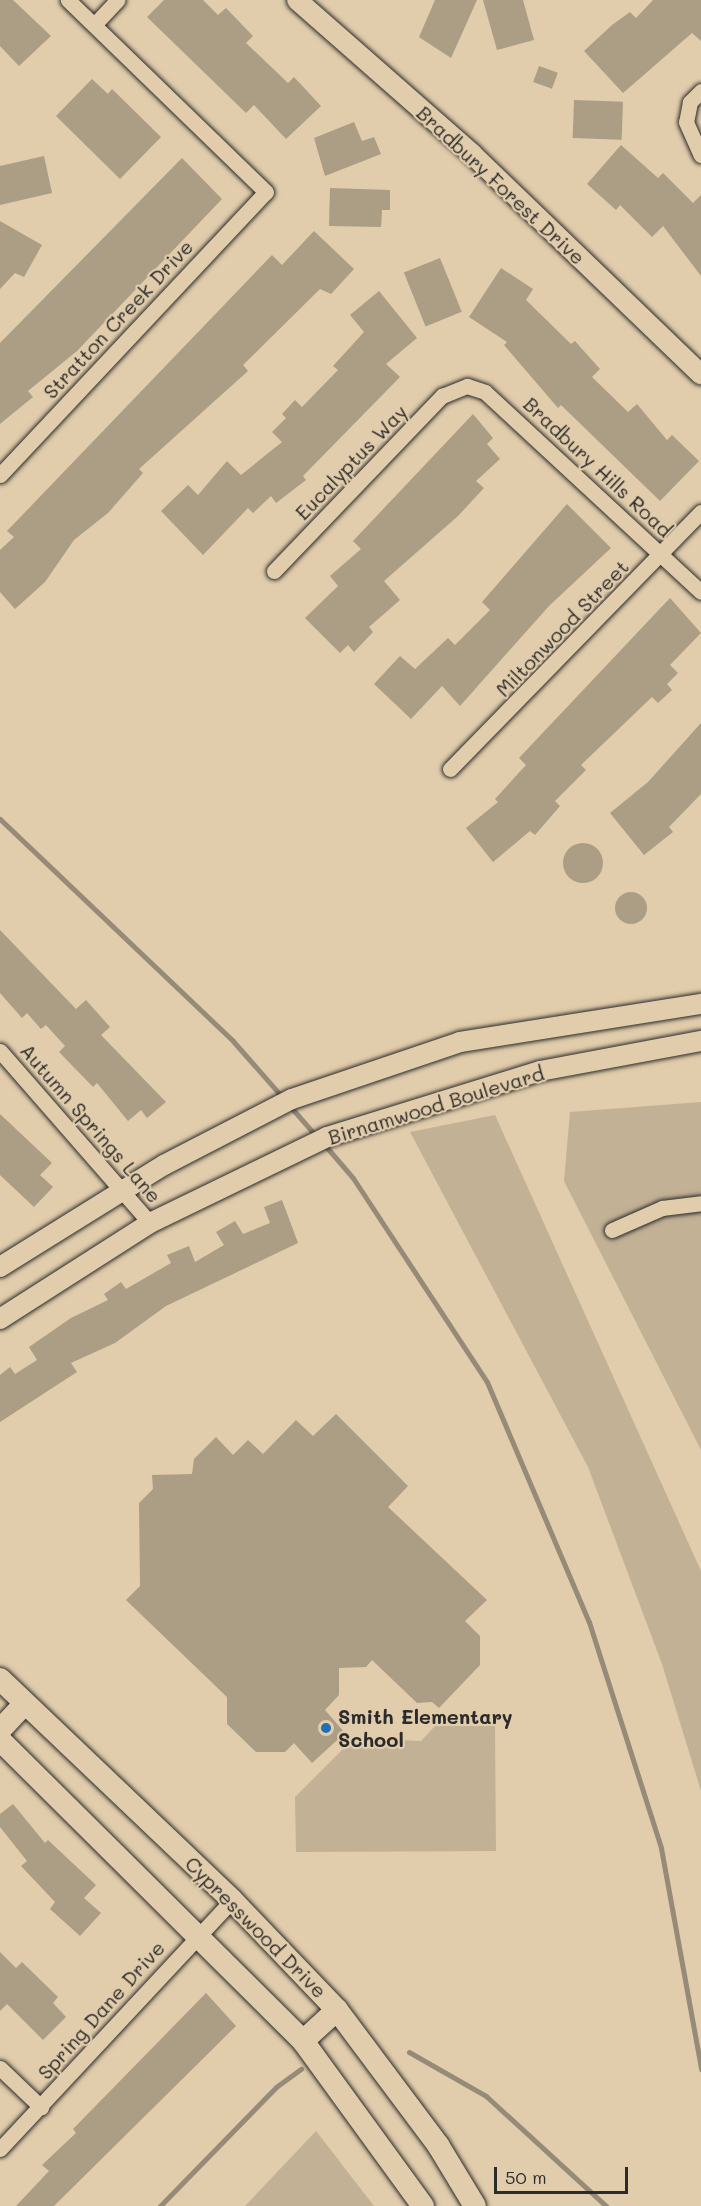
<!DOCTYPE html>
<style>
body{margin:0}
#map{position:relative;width:701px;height:2206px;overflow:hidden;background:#e1ccab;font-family:Mali,sans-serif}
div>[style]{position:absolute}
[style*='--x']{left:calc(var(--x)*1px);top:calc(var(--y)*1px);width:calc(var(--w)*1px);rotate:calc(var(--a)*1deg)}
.green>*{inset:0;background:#c3b196}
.stream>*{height:5px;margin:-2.5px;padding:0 2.5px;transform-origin:2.5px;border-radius:2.5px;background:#968a78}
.building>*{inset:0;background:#ac9d85;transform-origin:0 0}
.round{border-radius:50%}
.roads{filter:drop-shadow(0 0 2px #2b2b2b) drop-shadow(0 0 2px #2b2b2b)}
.minor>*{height:15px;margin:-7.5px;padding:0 7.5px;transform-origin:7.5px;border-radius:7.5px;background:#e1ccab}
.tertiary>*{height:20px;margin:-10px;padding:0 10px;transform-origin:10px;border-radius:10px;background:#e1ccab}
.secondary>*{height:22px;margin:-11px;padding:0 11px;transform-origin:11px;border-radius:11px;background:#e1ccab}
.dots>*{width:16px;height:16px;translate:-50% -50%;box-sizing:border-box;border:3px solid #e1ccab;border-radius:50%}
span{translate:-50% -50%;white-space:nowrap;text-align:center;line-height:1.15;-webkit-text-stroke:4.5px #e1ccab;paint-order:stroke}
.street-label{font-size:20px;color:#2b2b2b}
.poi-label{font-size:20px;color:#2b2b2b;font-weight:700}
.left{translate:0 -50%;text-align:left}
.scale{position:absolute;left:494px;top:2167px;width:134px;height:27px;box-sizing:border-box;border:3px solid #2b2b2b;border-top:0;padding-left:8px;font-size:18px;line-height:21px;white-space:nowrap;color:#2b2b2b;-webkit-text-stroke:4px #e1ccab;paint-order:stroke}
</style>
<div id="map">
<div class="green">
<div style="clip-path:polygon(701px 1102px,701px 1450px,564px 1181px,570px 1112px)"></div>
<div style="clip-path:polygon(495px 1115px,701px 1571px,701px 1791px,662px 1664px,588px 1467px,410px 1132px)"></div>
<div style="clip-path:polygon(435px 1726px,495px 1726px,496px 1851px,296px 1852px,295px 1797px,354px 1738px,421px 1741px)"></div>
<div style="clip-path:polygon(316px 2131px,374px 2206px,245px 2206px)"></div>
</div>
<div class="stream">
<div style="--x:0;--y:819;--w:322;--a:43.6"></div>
<div style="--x:233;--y:1041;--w:76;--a:48.7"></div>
<div style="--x:289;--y:1105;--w:41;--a:48.9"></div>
<div style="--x:323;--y:1143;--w:46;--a:49.4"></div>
<div style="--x:353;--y:1178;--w:244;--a:56.7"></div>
<div style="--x:487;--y:1382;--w:261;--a:67"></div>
<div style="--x:589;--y:1622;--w:237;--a:72.3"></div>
<div style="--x:661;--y:1848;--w:225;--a:79.7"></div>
<div style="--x:409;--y:2052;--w:89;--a:29.7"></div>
<div style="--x:486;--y:2096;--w:163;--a:42.5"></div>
<div style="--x:160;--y:2206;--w:166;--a:-45.7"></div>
<div style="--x:276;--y:2087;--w:31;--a:-36"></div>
</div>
<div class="building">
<div style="clip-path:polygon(0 0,13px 0,51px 36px,19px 66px,0 46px)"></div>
<div style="clip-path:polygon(164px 0,203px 0,218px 15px,226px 8px,253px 36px,246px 43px,288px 83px,294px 77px,321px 106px,286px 139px,254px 105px,246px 113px,147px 17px)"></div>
<div style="clip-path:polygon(435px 0,477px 0,451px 58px,419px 37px)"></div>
<div style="clip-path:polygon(483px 0,523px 0,534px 40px,497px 50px)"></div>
<div style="clip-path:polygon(653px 0,701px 0,701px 41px,692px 33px,623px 93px,584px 51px,612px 25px,630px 12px,636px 18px)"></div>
<div style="left:539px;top:66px;width:20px;height:17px;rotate:20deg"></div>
<div style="clip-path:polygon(92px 79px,108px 94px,112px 89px,161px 137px,120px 179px,56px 116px)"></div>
<div style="left:574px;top:100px;width:49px;height:38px;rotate:2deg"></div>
<div style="clip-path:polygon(354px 122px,362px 141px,374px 137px,381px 154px,325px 176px,314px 138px)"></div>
<div style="clip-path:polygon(621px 145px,658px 178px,663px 173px,693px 203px,701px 195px,701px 276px,663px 226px,652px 237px,620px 205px,616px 210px,587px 184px)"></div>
<div style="clip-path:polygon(44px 156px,52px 193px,0 205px,0 166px)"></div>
<div style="clip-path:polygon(182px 158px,222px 199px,77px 351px,28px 391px,33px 397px,0 424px,0 343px)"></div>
<div style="clip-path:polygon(330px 188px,390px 190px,390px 210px,382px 210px,381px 227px,329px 226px)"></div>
<div style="clip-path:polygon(0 221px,42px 245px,24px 277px,15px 273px,0 289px)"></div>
<div style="clip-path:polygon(314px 231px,354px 269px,331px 294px,320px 289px,243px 365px,248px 371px,139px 469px,143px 473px,108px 513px,74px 540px,45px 582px,15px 609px,0 592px,0 550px,14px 537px,7px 531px,272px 255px,282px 265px)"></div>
<div style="left:440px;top:258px;width:58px;height:39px;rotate:68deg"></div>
<div style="clip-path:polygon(501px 268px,533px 289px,526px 300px,571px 344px,575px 341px,600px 369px,592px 377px,628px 412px,637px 404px,667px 440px,672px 435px,699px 461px,660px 501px,561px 405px,558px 408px,504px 345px,507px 342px,469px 317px)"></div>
<div style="clip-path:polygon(379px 291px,417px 338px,386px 364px,400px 377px,303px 476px,306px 480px,276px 503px,271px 496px,253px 513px,248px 508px,203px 555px,161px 511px,188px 485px,198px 495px,227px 461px,241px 475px,282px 442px,272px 432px,286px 418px,282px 414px,295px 400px,302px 407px,338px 370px,333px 366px,364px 332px,350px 315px)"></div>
<div style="clip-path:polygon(473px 414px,493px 438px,487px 444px,500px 459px,476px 481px,484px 488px,458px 516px,384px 581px,400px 600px,369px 627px,373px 632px,354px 652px,348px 645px,340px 653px,305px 618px,338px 586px,330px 576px,361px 549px,353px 541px)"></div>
<div style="clip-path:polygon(567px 504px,611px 548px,549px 606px,460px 706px,442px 686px,411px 719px,374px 684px,400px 656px,415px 669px,448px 638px,455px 645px,490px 610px,482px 602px)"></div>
<div style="clip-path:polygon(670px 598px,701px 633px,670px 665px,678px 673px,667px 684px,672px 690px,658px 703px,652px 697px,581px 765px,586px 770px,555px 801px,560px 806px,535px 835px,530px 831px,493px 862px,466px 828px,498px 802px,495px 799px,526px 765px,519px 758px)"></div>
<div style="clip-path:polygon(701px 723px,701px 794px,669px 827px,673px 832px,644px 855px,610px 813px,648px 782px)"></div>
<div class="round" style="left:563px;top:843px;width:40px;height:40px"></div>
<div class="round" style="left:615px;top:892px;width:32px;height:32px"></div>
<div style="clip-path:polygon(0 930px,76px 1009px,86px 1000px,110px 1027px,101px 1035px,166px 1102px,147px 1118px,141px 1110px,128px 1121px,97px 1083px,93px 1087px,59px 1052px,65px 1046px,46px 1025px,41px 1029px,27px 1013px,22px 1018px,0 993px)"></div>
<div style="clip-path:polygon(0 1114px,52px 1163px,40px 1175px,53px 1187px,34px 1207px,0 1175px)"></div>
<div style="clip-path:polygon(282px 1200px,298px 1243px,166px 1306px,115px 1343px,71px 1363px,77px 1372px,0 1422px,0 1375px,10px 1367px,15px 1374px,37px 1360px,29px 1347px,71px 1318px,108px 1300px,104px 1294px,121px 1282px,126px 1289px,171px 1263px,167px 1255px,189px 1246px,195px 1262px,224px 1245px,216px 1232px,235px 1221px,243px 1234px,270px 1223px,264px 1207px)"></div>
<div style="clip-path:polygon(336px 1414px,408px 1486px,388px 1507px,487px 1600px,465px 1621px,480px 1636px,480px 1665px,439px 1708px,432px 1702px,417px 1703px,372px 1660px,366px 1667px,339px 1668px,339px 1695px,325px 1710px,345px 1733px,312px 1763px,294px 1743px,285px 1752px,256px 1752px,227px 1724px,227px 1697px,126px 1600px,140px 1586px,139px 1503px,153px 1489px,152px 1475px,192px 1474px,194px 1459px,216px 1437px,233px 1455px,248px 1440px,263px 1454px,296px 1420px,313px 1436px)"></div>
<div style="clip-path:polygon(13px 1804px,45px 1843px,48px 1840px,96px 1885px,84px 1898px,101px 1913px,80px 1936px,50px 1909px,55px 1902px,21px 1866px,27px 1861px,0 1827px,0 1814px)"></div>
<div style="clip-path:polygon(0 1952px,16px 1968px,22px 1962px,58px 1997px,53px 2003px,66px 2017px,43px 2040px,7px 2004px,0 2011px)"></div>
<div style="clip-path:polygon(206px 1993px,236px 2026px,54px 2206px,16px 2206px,49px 2171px,42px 2165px,76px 2133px,73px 2129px)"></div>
</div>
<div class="roads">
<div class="minor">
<div style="--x:95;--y:24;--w:33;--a:-47"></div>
<div style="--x:701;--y:91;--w:16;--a:135"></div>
<div style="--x:690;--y:102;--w:20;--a:101"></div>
<div style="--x:686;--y:122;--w:36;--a:66"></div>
<div style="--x:0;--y:475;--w:388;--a:-46.8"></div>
<div style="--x:266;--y:192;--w:276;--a:-135.9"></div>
<div style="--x:274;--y:571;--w:243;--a:-46.2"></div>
<div style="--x:442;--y:396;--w:27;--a:-22"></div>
<div style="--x:467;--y:386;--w:19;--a:18"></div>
<div style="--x:485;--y:392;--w:294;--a:42.8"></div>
<div style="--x:450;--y:769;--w:359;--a:-45.7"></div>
<div style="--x:0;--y:1051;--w:228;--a:48.9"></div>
<div style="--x:612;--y:1230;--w:55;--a:-23.7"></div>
<div style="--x:662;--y:1208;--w:39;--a:-7"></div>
<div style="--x:0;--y:2068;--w:57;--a:43.6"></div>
<div style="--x:0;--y:2149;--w:340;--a:-47"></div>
</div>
<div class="tertiary">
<div style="--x:297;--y:0;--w:233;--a:41.3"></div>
<div style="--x:472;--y:154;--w:318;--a:43.9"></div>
<div style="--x:0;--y:1267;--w:193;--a:-31.9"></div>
<div style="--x:164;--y:1165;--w:144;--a:-27.3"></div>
<div style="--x:292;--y:1099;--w:177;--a:-18.7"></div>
<div style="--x:460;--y:1042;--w:244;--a:-9"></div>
<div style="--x:0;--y:1319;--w:178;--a:-32.6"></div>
<div style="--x:150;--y:1223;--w:197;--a:-25.9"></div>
<div style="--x:327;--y:1137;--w:223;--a:-17.2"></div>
<div style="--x:540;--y:1071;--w:164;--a:-10.6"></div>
</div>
<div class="secondary">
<div style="--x:0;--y:1679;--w:320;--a:43.6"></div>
<div style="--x:232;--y:1900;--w:152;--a:46.3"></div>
<div style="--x:337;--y:2010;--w:169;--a:53.2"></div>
<div style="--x:438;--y:2145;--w:71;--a:58.8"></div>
<div style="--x:0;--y:1730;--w:35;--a:-47"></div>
<div style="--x:0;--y:1740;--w:427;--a:44.8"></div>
<div style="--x:303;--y:2041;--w:204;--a:54"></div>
<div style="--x:303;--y:2041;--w:46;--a:-42.4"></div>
</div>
</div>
<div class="dots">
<div style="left:326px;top:1728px;background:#1f6fb2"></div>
</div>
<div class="street-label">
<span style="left:501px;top:185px;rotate:43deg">Bradbury Forest Drive</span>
<span style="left:118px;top:319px;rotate:-47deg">Stratton Creek Drive</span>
<span style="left:351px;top:462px;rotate:-46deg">Eucalyptus Way</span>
<span style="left:598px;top:467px;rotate:43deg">Bradbury Hills Road</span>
<span style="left:562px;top:628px;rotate:-46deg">Miltonwood Street</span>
<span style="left:436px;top:1105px;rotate:-17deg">Birnamwood Boulevard</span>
<span style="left:91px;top:1123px;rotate:49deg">Autumn Springs Lane</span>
<span style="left:256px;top:1927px;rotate:45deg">Cypresswood Drive</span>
<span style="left:101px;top:2010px;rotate:-48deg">Spring Dane Drive</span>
</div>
<div class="poi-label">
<span class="left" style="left:338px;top:1728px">Smith Elementary<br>School</span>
</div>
<div class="scale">50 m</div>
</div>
